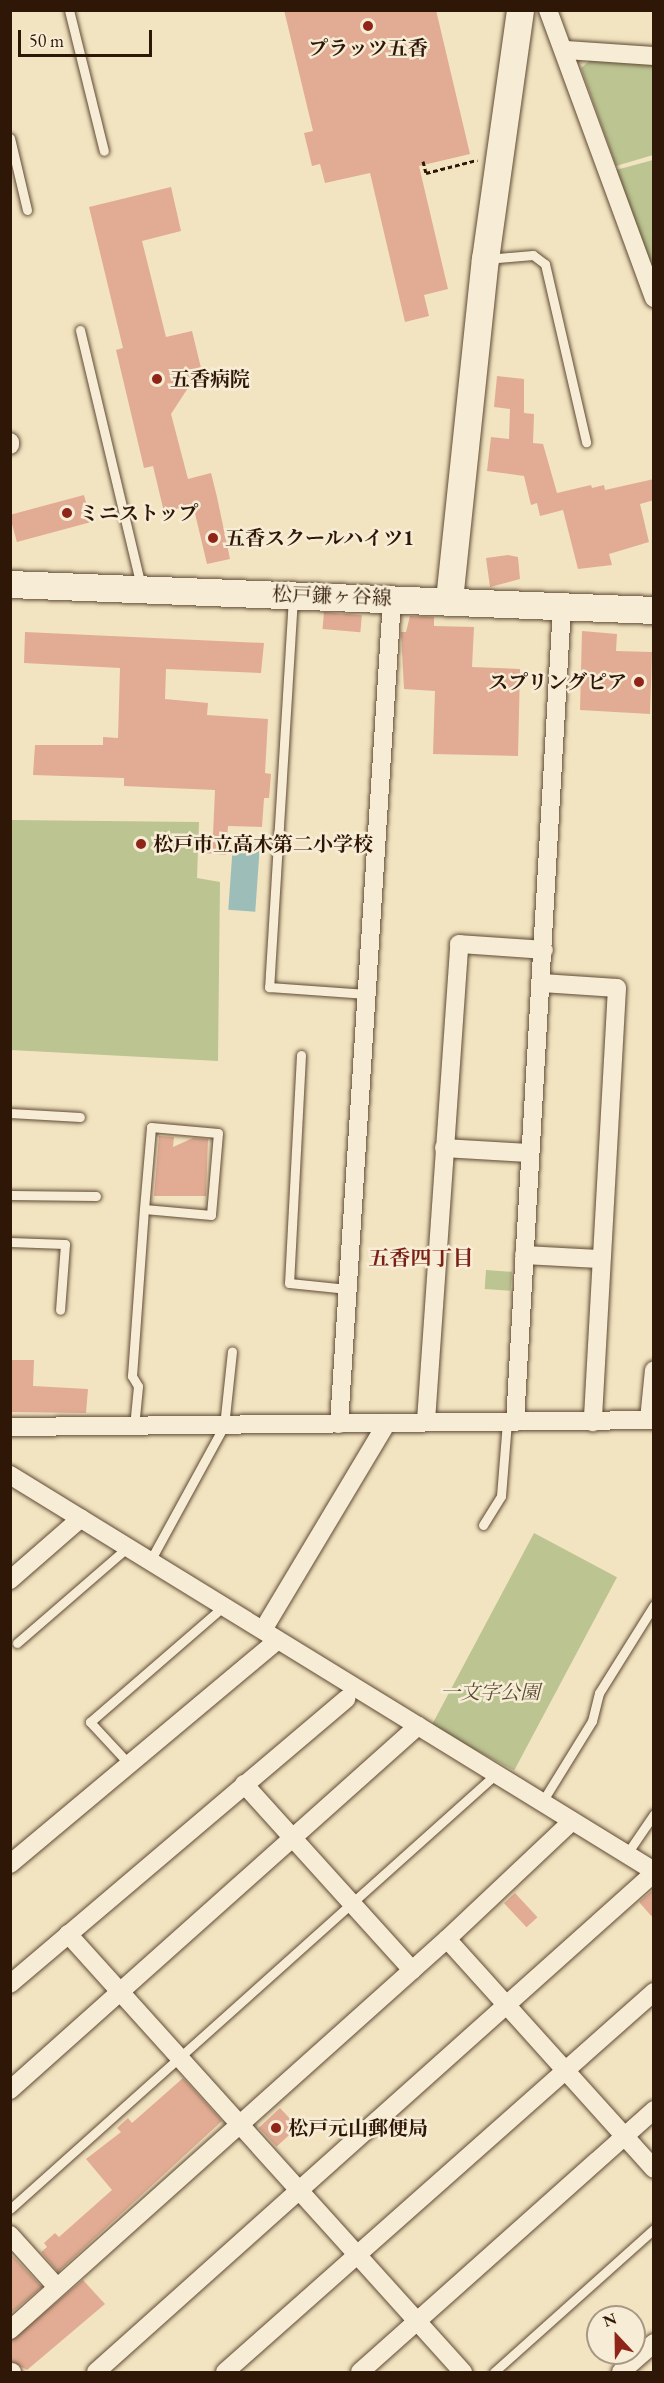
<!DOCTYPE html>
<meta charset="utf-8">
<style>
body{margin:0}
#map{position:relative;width:664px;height:2383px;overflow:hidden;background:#f2e4c0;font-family:"EB Garamond","Noto Serif JP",serif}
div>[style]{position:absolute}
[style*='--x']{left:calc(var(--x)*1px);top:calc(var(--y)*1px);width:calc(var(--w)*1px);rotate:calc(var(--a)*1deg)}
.green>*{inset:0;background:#bcc492;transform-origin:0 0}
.water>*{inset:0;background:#9dbdb9;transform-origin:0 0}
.building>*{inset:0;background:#e1ac93;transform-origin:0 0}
.path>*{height:3px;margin-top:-1.5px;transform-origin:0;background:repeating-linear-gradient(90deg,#2f1707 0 4.5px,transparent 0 7.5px)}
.roads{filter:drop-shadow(0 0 2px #604a35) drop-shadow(0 0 2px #604a35)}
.lane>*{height:9px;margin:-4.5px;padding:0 4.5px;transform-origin:4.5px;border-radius:4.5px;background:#f7edd6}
.street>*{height:18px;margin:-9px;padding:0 9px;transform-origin:9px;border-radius:9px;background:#f7edd6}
.secondary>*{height:27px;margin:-13.5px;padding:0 13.5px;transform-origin:13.5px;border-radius:13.5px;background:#f7edd6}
.dots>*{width:16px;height:16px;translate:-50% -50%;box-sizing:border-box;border:3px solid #f7edd6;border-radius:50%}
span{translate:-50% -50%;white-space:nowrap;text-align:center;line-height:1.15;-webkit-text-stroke:5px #f7edd6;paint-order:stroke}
.poi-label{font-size:20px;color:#2f1707;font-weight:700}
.left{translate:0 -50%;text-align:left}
.right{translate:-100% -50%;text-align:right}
.street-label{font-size:20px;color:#2f1707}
.park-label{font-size:20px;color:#594b31;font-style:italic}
.neighbourhood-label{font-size:21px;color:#7a1f14;font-weight:700}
.frame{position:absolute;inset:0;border:12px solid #2f1707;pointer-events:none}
.north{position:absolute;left:586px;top:2305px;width:60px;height:60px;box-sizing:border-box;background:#f7edd6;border:2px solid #a79783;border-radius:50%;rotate:338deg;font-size:16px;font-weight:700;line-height:24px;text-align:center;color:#2f1707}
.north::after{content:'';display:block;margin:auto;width:21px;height:27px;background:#8f2418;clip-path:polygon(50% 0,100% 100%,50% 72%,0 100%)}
.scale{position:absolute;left:18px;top:30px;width:134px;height:27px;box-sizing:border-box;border:3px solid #2f1707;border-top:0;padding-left:8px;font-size:18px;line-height:21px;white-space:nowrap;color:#2f1707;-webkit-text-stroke:4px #f7edd6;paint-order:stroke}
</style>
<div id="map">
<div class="green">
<div style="clip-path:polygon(593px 58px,653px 62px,653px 155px,616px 166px,581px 68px)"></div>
<div style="clip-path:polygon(653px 160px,653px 282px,616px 170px)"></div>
<div style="clip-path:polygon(11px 820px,199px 822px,197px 878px,220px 882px,218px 1061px,11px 1050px)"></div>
<div style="left:486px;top:1270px;width:26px;height:19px;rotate:4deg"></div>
<div style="left:534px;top:1533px;width:94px;height:219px;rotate:28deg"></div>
</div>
<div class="water">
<div style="left:233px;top:843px;width:27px;height:67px;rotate:4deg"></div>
</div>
<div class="building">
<div style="clip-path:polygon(284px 10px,436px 10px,470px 154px,419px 166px,448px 289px,424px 295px,429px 316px,405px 322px,370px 173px,325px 183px,320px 164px,312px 166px,304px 133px,313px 131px)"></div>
<div style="clip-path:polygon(171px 187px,181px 231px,142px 241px,166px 337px,192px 331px,201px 368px,171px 414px,188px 479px,211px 473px,217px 497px,230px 559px,207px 564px,193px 505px,164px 512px,153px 466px,144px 468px,116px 350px,123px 348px,89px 207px)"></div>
<div style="clip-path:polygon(497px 376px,524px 379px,524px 413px,534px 414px,533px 443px,543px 444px,557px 493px,591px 485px,592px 488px,604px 485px,605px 490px,654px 479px,654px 500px,640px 504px,649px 542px,609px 554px,612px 565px,578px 569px,563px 510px,540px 516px,537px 503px,531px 505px,524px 476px,487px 471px,491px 437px,509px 439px,510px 409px,494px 407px)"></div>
<div style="left:84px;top:495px;width:28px;height:77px;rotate:75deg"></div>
<div style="clip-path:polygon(508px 555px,518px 557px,520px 579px,490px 587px,486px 558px)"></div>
<div style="left:324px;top:612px;width:38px;height:17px;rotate:5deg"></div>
<div style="clip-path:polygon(410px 616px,434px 617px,434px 626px,474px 627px,472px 667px,520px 669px,518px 756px,433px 754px,435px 691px,404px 689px,401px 632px,406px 632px)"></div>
<div style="clip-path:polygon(582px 631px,617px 634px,616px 651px,652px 652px,650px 714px,580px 710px)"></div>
<div style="clip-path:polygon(25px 632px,264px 643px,261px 673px,166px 669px,165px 699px,208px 703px,207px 715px,268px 719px,265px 773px,271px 774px,269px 798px,264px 798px,262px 827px,228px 826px,226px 855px,203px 853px,205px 835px,213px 835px,215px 790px,124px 786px,124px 778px,33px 775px,35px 745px,103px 745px,103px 737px,118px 738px,120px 668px,24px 663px)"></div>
<div style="clip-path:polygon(159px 1136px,174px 1137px,173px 1147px,193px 1138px,208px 1139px,206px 1196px,154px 1196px)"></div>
<div style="clip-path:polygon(10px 1360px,34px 1360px,33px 1386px,88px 1389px,86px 1413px,10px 1412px)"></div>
<div style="clip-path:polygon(654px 1889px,654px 1919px,639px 1902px)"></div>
<div style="left:515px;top:1893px;width:33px;height:15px;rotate:47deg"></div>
<div style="clip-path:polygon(183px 2078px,222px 2121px,58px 2272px,41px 2252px,47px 2247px,44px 2243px,55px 2233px,59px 2237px,112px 2190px,86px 2159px,121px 2132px,117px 2128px,128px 2118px,132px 2123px)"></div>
<div style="left:280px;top:2108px;width:26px;height:29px;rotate:47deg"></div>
<div style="clip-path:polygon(10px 2253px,42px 2287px,10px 2314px)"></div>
<div style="clip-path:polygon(83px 2280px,105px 2304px,27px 2370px,10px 2361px,10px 2341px)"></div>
</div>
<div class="path">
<div style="--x:423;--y:161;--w:12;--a:76"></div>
<div style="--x:426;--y:173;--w:53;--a:-14.3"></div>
</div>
<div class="roads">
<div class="lane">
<div style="--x:69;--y:10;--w:145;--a:76.1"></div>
<div style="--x:10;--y:138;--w:74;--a:76.7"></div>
<div style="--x:486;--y:259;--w:47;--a:-4.9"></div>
<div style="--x:533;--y:255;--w:15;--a:37"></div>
<div style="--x:545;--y:264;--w:183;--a:77"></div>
<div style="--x:80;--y:330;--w:264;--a:76.6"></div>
<div style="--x:293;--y:597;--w:391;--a:93.5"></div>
<div style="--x:269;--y:987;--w:98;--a:4.1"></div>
<div style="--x:301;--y:1055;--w:228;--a:93"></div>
<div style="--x:289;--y:1283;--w:59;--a:5.8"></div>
<div style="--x:10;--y:1113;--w:70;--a:3.3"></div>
<div style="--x:10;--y:1195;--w:86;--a:0.7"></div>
<div style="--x:10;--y:1242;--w:55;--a:2.1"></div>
<div style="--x:65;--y:1244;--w:66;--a:94.3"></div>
<div style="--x:134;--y:1427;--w:41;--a:-84.4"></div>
<div style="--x:138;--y:1386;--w:12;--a:-121"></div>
<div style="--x:132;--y:1376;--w:167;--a:-85.9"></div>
<div style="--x:144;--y:1209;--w:82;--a:-85.1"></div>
<div style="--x:151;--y:1127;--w:67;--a:5.1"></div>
<div style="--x:218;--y:1133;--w:82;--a:94.9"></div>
<div style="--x:211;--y:1215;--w:67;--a:-174.9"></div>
<div style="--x:483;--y:1525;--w:34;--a:-58"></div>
<div style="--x:501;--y:1496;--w:74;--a:-85.4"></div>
<div style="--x:150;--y:1561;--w:154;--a:-61.3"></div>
<div style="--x:224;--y:1426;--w:75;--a:-83.9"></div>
<div style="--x:17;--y:1643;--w:147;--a:-40.9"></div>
<div style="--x:130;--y:1765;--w:59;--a:-132.9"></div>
<div style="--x:90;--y:1722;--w:177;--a:-40.9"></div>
<div style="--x:542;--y:1802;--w:95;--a:-58.3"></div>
<div style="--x:592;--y:1721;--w:29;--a:-76"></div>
<div style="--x:599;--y:1693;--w:104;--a:-58"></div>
<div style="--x:626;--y:1855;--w:50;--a:-55.7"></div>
<div style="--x:10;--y:2209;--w:652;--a:-41.83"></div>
<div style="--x:494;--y:2372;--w:215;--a:-41.8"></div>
</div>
<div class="street">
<div style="--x:548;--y:10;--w:307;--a:69.8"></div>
<div style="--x:566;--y:50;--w:88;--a:3.9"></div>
<div style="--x:10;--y:442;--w:3;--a:90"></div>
<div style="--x:542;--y:983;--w:75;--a:3.8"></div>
<div style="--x:617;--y:988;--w:435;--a:93.2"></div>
<div style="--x:444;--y:1148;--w:84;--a:3.4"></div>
<div style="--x:524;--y:1255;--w:75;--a:3.1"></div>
<div style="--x:649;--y:1420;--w:50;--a:-84.3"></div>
<div style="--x:426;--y:1421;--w:478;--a:-86"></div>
<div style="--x:459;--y:944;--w:85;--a:4"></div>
<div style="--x:515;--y:1422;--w:817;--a:-86.7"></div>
<div style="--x:339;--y:1424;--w:827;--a:-86.32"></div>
<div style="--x:10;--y:1427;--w:644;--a:-0.62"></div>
<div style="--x:10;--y:1475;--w:756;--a:31.59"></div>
<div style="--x:10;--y:1580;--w:94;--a:-41.1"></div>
<div style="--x:263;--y:1630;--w:241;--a:-59.1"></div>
<div style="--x:244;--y:1784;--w:251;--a:47.9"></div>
<div style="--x:10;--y:1864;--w:349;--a:-39.9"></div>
<div style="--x:68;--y:1934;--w:590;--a:47.96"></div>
<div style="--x:447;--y:1939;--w:309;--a:48"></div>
<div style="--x:10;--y:1984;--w:441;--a:-40.3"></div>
<div style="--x:10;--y:2090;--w:547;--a:-41.74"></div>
<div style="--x:10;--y:2235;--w:70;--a:47.9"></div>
<div style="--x:10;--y:2330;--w:586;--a:-41.82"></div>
<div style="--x:447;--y:1939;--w:172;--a:-43.3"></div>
<div style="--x:10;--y:2372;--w:2;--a:0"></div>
<div style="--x:96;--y:2372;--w:749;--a:-41.81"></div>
<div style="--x:225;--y:2372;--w:573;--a:-41.53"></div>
<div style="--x:360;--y:2372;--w:394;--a:-41.7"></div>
<div style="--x:621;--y:2372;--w:44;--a:-41.3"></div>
</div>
<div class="secondary">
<div style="--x:10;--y:584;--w:645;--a:2.31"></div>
<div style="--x:449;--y:600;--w:343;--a:-84"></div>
<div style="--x:485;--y:259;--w:251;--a:-82"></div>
</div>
</div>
<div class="dots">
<div style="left:368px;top:26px;background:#8f2418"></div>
<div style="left:157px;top:379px;background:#8f2418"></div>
<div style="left:67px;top:513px;background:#8f2418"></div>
<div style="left:213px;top:538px;background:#8f2418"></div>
<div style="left:639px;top:682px;background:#8f2418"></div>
<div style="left:141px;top:844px;background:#8f2418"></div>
<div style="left:276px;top:2128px;background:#8f2418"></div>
</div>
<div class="poi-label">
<span style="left:368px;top:48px">プラッツ五香</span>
<span class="left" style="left:170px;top:379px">五香病院</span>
<span class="left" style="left:79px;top:513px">ミニストップ</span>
<span class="left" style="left:225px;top:538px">五香スクールハイツ1</span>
<span class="right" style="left:627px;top:682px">スプリングピア</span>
<span class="left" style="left:153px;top:844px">松戸市立高木第二小学校</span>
<span class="left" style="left:288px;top:2128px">松戸元山郵便局</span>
</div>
<div class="street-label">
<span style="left:332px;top:596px;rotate:2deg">松戸鎌ヶ谷線</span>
</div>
<div class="park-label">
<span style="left:490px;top:1692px">一文字公園</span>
</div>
<div class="neighbourhood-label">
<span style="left:421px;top:1258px">五香四丁目</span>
</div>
<div class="frame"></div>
<div class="north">N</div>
<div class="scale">50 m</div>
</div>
